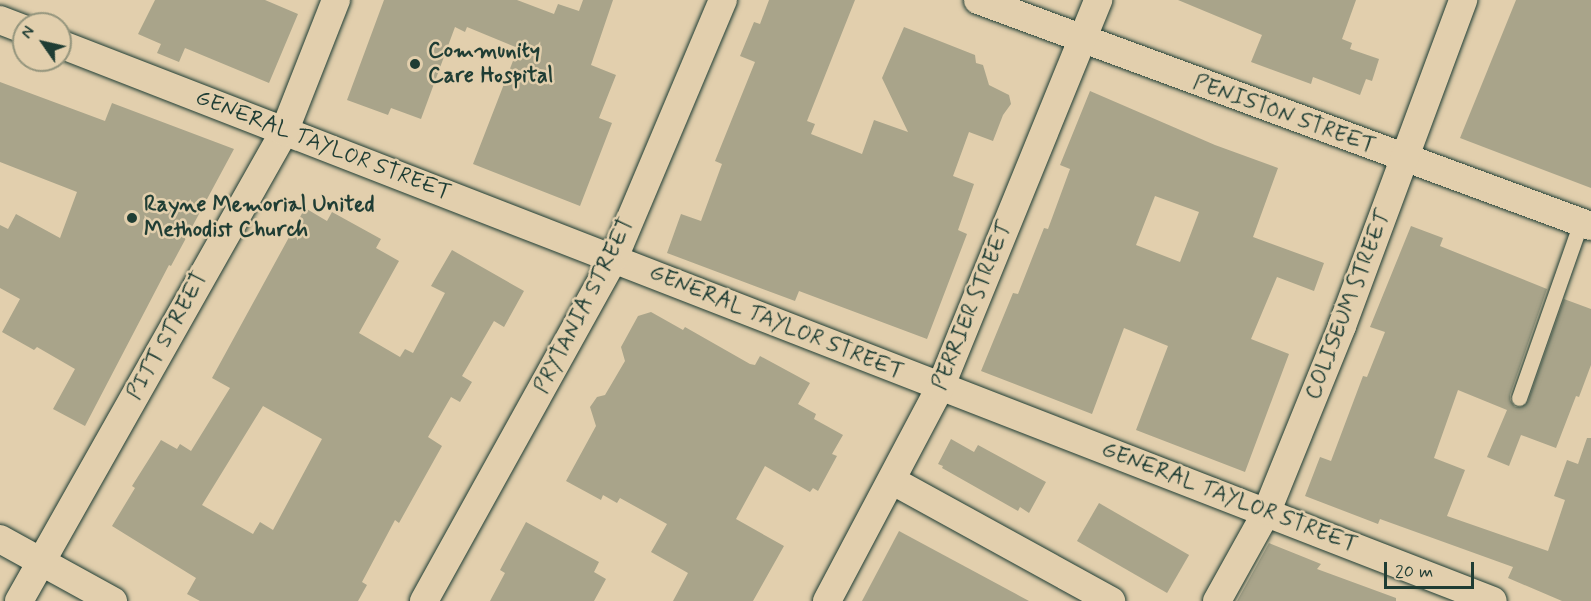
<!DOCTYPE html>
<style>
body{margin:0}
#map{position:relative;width:1591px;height:601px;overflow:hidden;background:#e2cfad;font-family:Mynerve,sans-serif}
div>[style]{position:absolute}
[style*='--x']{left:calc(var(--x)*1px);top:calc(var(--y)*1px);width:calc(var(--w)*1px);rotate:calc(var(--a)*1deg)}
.building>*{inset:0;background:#a9a48a;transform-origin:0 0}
.roads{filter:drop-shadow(0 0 2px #1f3d34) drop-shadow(0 0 2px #1f3d34)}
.service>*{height:15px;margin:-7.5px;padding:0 7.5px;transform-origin:7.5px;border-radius:7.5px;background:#e2cfad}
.minor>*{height:28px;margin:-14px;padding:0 14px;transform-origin:14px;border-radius:14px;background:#e2cfad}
.dots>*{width:16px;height:16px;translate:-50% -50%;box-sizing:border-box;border:3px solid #e2cfad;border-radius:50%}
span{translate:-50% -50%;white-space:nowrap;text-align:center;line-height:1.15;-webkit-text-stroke:5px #e2cfad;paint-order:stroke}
.poi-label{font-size:22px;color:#1f3d34;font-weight:700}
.left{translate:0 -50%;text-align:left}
.street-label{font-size:22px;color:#1f3d34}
.north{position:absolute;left:12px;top:12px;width:60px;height:60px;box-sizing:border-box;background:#e2cfad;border:2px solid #94957d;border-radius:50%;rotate:304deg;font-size:16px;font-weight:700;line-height:24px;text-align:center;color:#1f3d34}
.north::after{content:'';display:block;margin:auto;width:21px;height:27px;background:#1f3d34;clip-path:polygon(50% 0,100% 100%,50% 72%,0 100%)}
.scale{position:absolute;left:1384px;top:562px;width:90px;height:27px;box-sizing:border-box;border:3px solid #1f3d34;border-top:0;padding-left:8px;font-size:18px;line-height:21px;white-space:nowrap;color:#1f3d34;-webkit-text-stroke:4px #e2cfad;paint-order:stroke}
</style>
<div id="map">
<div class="building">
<div style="clip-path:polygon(155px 0,265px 0,298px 14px,269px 83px,185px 48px,179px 62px,157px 53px,161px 44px,138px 34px)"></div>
<div style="clip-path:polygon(384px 0,517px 0,554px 14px,558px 4px,579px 11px,583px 0,613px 0,591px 65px,616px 75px,599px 118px,612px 123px,580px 206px,473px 164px,518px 48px,467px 27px,465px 32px,455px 27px,421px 119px,391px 108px,388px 115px,347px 100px)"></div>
<div style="clip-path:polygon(769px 0,855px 0,807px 121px,815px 124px,811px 134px,862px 154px,874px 120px,908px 132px,882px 78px,904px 27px,975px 55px,976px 63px,983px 65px,989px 85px,1009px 95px,1011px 104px,1003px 115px,993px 141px,969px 132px,953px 176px,974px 184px,958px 230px,967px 234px,927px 339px,799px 291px,795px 301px,667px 253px,681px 214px,701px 221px,722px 164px,715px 161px,755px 62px,740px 56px,754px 22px,760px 24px)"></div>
<div style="clip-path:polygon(1178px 0,1356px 0,1342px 39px,1352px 43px,1350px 49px,1379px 59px,1372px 81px,1366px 79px,1360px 95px,1313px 77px,1311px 84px,1251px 62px,1262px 35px)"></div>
<div style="clip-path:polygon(1516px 0,1591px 0,1591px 188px,1460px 138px)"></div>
<div style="clip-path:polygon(0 82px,105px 121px,112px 103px,234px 149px,171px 266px,169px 265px,85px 426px,53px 409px,75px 369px,37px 347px,34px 350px,2px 332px,20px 299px,0 288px,0 225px,8px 229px,16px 214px,60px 238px,77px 192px,0 162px)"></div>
<div style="clip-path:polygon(evenodd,1090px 91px,1215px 145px,1278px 168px,1253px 237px,1324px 263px,1314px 291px,1277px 277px,1251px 339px,1289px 354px,1245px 472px,1136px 430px,1168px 346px,1124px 328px,1092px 414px,981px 371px,1013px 293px,1018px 294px,1044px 228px,1048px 229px,1070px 169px,1060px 165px,1090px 91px,1155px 196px,1199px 212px,1180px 262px,1136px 245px,1155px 196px)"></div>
<div style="clip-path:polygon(evenodd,305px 208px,327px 221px,332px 212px,381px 239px,376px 248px,399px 261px,359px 333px,400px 357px,405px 349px,413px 353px,445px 293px,431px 286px,452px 250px,524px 291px,504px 327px,494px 321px,462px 376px,472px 382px,460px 402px,451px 397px,428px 437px,442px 446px,399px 523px,395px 520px,362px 582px,367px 585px,358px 601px,200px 601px,187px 594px,196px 578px,112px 526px,135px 488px,132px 486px,161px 440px,177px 449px,180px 444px,191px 451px,230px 388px,212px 378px,305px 208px,263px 406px,322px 439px,273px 530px,260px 522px,253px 534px,202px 505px,263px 406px)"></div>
<div style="clip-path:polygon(1411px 226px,1443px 238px,1440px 246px,1547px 289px,1510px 395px,1510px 400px,1515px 407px,1521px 407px,1528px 401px,1564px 299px,1591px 309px,1591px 365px,1579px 397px,1576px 396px,1556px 448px,1521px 435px,1509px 466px,1487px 457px,1507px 410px,1458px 390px,1434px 458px,1465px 470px,1447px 516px,1548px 551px,1565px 500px,1554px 496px,1567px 460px,1578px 464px,1587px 438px,1591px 438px,1591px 601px,1562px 601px,1508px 578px,1513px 567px,1380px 519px,1378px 524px,1305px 496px,1320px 457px,1331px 461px,1363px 376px,1367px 377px,1385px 332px,1370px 327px)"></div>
<div style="clip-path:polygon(651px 312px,683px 330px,685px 327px,750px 364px,755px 365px,760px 356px,810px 383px,798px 404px,816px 414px,814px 419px,843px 435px,832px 454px,837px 456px,818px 491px,813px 488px,810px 492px,765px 466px,736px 519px,784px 546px,753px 601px,673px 601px,688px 573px,651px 552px,667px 524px,620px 498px,617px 503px,603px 495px,601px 500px,566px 481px,596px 426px,590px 407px,597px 397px,605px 395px,625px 361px,621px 347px,638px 316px)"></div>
<div style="clip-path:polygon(951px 439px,974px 452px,978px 445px,1046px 482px,1029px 513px,1020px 507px,1018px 511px,942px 468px,943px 466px,938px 464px)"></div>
<div style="left:1099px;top:503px;width:104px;height:44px;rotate:30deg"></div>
<div style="clip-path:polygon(526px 522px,599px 562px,594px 572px,606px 579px,594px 601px,490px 601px,505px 573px,500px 570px)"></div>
<div style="clip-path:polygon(899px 531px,1029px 601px,862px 601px)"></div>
<div style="clip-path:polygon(1269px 543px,1321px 564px,1317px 569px,1396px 598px,1396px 601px,1237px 601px)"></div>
</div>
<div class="roads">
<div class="service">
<div style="--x:1519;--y:398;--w:187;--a:-70.6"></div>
</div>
<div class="minor">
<div style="--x:978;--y:0;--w:653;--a:20.24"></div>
<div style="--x:0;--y:20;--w:26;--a:21"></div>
<div style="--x:60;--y:44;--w:1537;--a:21.24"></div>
<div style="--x:893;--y:481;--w:249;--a:28.8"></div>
<div style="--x:0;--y:539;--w:129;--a:28.8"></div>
<div style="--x:19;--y:601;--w:539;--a:-60.53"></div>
<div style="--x:284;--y:132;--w:142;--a:-68.5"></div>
<div style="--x:424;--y:601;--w:392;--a:-61"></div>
<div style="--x:614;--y:258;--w:280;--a:-67.1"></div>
<div style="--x:827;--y:601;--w:241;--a:-62.1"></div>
<div style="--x:940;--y:388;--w:419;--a:-67.8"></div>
<div style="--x:1217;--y:601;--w:103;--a:-60.9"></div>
<div style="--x:1267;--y:511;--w:200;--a:-67.9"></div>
<div style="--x:1342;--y:326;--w:348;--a:-69.6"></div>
</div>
</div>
<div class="dots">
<div style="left:415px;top:64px;background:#1f3d34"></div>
<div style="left:132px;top:218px;background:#1f3d34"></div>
</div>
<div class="poi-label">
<span class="left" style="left:428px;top:64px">Community<br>Care Hospital</span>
<span class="left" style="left:144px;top:218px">Rayne Memorial United<br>Methodist Church</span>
</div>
<div class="street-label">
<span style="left:1284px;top:115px;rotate:20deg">PENISTON STREET</span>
<span style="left:323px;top:146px;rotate:21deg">GENERAL TAYLOR STREET</span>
<span style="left:1349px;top:305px;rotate:-69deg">COLISEUM STREET</span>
<span style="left:585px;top:306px;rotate:-63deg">PRYTANIA STREET</span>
<span style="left:973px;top:306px;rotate:-68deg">PERRIER STREET</span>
<span style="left:776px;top:323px;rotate:22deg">GENERAL TAYLOR STREET</span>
<span style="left:168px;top:336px;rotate:-61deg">PITT STREET</span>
<span style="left:1229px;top:498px;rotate:21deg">GENERAL TAYLOR STREET</span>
</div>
<div class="north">N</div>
<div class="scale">20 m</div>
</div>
